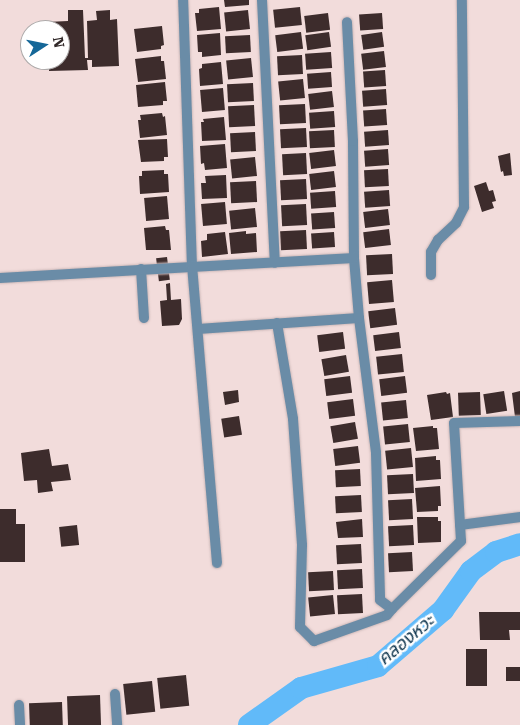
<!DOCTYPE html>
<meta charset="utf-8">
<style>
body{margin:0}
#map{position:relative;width:520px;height:725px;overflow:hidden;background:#f2dcdb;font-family:"Roboto Serif","Noto Sans Thai",serif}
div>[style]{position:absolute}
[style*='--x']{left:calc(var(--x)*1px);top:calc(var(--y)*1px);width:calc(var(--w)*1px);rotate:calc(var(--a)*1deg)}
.river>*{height:22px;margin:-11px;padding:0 11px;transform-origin:11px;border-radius:11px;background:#61baf9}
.building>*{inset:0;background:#3d2c2c;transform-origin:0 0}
.roads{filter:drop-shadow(0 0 1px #ccb8b8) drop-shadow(0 0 1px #ccb8b8)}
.street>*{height:10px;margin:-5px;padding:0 5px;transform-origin:5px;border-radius:5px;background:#6a8ca7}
span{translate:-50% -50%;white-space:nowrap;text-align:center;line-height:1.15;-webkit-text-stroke:5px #fff;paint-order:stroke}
.water-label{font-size:18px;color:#0c334c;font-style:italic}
.north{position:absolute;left:20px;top:20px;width:50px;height:50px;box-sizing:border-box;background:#fff;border:1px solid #adaaaa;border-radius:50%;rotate:79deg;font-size:14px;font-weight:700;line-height:20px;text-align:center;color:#322a2a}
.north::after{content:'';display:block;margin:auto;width:18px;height:22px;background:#156798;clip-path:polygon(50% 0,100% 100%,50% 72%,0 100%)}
</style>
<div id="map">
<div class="river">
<div style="--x:249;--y:725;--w:64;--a:-35.4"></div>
<div style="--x:301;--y:688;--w:80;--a:-15.9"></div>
<div style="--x:378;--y:666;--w:86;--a:-40.7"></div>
<div style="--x:443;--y:610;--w:48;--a:-54.3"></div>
<div style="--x:471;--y:571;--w:31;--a:-37"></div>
<div style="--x:496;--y:552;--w:25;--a:-18"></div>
</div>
<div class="building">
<div style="clip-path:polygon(224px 0,249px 0,249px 5px,225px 7px)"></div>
<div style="clip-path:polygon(219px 7px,221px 29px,197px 31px,195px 13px,199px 13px,199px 9px)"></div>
<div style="left:300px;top:7px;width:18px;height:27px;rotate:84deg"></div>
<div style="clip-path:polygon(68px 10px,83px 10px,85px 58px,88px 58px,87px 21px,97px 20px,96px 11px,110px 10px,110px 20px,117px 19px,119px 66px,92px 67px,92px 60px,87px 60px,88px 70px,49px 71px,49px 60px,60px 60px,60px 30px,48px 30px,47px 22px,68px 21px)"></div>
<div style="left:248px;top:10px;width:19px;height:24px;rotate:84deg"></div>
<div style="left:328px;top:13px;width:17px;height:24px;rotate:83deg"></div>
<div style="left:382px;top:13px;width:16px;height:23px;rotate:86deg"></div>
<div style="clip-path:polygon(162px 26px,164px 45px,161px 46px,161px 49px,137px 52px,134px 29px)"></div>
<div style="left:301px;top:32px;width:17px;height:26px;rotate:83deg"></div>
<div style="left:329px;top:32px;width:15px;height:24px;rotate:82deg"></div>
<div style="left:382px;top:32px;width:15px;height:21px;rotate:82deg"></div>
<div style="clip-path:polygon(220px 33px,221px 55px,202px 57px,202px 52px,198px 52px,197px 35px)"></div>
<div style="left:250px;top:35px;width:17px;height:25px;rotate:87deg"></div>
<div style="left:384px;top:51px;width:16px;height:23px;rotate:83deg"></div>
<div style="left:331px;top:52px;width:16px;height:26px;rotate:86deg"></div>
<div style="left:302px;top:55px;width:19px;height:25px;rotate:87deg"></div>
<div style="clip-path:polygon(161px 56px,161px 61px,164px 61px,166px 79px,138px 82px,135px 59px)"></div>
<div style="left:251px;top:58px;width:19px;height:25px;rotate:84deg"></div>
<div style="clip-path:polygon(221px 62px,223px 84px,200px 86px,199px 69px,202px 68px,202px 64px)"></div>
<div style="left:385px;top:70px;width:16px;height:22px;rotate:86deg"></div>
<div style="left:331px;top:72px;width:15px;height:24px;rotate:86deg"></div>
<div style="left:303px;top:79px;width:19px;height:25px;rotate:84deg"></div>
<div style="clip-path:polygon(165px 82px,167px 101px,163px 101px,163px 105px,138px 107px,136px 85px)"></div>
<div style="left:253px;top:83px;width:18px;height:26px;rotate:87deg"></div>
<div style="left:223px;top:88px;width:22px;height:23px;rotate:85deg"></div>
<div style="left:386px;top:89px;width:16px;height:24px;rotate:86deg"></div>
<div style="left:332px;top:91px;width:16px;height:24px;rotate:83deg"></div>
<div style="left:305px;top:104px;width:19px;height:26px;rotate:87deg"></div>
<div style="left:254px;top:105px;width:21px;height:26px;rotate:87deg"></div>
<div style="left:386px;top:109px;width:16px;height:23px;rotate:86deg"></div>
<div style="left:334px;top:111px;width:16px;height:25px;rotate:86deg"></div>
<div style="clip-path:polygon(162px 113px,163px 117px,165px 116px,167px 135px,140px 138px,138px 120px,141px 120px,140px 115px)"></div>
<div style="clip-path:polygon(224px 117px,226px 140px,202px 141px,201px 122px,204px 122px,203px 119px)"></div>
<div style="left:306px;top:128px;width:19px;height:26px;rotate:87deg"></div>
<div style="left:334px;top:130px;width:17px;height:25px;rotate:87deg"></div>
<div style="left:388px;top:130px;width:15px;height:24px;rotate:86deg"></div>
<div style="left:255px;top:132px;width:19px;height:25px;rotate:87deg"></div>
<div style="clip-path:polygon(167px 139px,168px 157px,164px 157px,164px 161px,141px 162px,138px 140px)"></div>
<div style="clip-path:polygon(225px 144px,227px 168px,205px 170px,204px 163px,201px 164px,200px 146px)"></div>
<div style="left:388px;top:149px;width:16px;height:24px;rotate:86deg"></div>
<div style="left:334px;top:150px;width:16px;height:25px;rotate:83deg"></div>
<div style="left:306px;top:153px;width:21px;height:24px;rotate:87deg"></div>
<div style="clip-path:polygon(510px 153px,512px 175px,504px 176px,503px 171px,501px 172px,498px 156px)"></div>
<div style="left:255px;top:157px;width:19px;height:25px;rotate:84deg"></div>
<div style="left:388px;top:169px;width:17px;height:24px;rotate:87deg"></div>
<div style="clip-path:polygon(164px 170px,164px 174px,168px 174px,169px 192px,140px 194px,139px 176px,142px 176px,142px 171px)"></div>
<div style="left:334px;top:171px;width:16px;height:25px;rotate:83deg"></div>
<div style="clip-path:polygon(226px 175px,227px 198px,202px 199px,201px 183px,206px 183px,205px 176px)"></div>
<div style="left:306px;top:179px;width:20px;height:26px;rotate:87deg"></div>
<div style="left:256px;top:181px;width:21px;height:26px;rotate:87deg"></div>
<div style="clip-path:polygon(486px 182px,489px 191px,493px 190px,496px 201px,492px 202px,494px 208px,482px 212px,474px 186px)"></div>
<div style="left:389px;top:190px;width:16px;height:25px;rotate:86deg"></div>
<div style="left:335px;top:191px;width:16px;height:25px;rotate:86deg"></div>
<div style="left:167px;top:196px;width:23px;height:23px;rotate:85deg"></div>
<div style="left:225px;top:202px;width:22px;height:24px;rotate:85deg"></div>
<div style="left:306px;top:204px;width:21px;height:25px;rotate:87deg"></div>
<div style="left:255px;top:208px;width:19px;height:26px;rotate:84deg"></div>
<div style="left:388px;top:209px;width:16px;height:25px;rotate:83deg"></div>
<div style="left:334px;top:212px;width:16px;height:23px;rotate:86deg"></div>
<div style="clip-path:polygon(165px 226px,166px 230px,169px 230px,171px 250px,146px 250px,144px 228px)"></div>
<div style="left:389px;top:229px;width:16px;height:26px;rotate:83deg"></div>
<div style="left:306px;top:230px;width:19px;height:26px;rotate:87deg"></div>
<div style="clip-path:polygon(246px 231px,246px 234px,256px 233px,257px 252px,231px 254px,229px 233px)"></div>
<div style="clip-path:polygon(225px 232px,228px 254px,202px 257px,201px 241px,207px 240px,207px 234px)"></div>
<div style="left:334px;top:232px;width:15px;height:23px;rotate:86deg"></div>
<div style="left:392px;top:254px;width:20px;height:26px;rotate:87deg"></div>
<div style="left:167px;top:257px;width:23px;height:11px;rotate:83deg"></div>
<div style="left:392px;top:280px;width:22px;height:25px;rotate:85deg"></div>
<div style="clip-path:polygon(170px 283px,171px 300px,181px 299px,182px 319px,179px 325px,162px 326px,160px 301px,167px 300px,166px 284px)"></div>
<div style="left:395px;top:308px;width:17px;height:27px;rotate:83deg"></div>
<div style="left:343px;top:332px;width:17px;height:26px;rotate:83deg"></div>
<div style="left:399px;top:332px;width:16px;height:26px;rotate:83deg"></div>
<div style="left:402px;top:354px;width:18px;height:26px;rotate:84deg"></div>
<div style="left:346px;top:355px;width:17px;height:25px;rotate:80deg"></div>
<div style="left:350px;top:376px;width:17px;height:26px;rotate:83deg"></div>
<div style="left:405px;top:376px;width:17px;height:26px;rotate:83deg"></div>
<div style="clip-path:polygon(238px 390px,239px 402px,225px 405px,223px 392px)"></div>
<div style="left:504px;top:391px;width:20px;height:21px;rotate:81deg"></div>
<div style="clip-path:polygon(520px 391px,520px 416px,515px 417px,512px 393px)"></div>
<div style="clip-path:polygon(446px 392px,447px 394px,450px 393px,453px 417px,431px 420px,427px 395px)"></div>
<div style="left:480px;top:392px;width:23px;height:22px;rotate:88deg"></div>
<div style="left:353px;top:399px;width:17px;height:26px;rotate:83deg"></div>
<div style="left:406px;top:400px;width:18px;height:25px;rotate:84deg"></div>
<div style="left:239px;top:416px;width:19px;height:18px;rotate:81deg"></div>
<div style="left:355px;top:422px;width:17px;height:25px;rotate:80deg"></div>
<div style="left:408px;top:424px;width:18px;height:25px;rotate:84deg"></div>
<div style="clip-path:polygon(433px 426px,433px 428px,437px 428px,439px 449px,416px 451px,413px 428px)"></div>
<div style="left:358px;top:446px;width:17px;height:25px;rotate:83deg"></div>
<div style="left:411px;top:448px;width:19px;height:26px;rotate:84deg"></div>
<div style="clip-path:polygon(49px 449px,52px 466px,68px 464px,71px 480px,51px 482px,53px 491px,38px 493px,37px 480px,24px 481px,21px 453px)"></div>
<div style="clip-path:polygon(436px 456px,436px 460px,440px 460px,441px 479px,416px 481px,415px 458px)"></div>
<div style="left:360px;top:469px;width:17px;height:25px;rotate:87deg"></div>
<div style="left:413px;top:474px;width:19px;height:26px;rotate:87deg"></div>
<div style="clip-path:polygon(440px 486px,441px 506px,438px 506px,438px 511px,417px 512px,415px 488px)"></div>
<div style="left:361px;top:495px;width:17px;height:26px;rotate:87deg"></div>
<div style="left:412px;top:499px;width:20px;height:24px;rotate:87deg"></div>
<div style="clip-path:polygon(0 509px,16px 509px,16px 524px,25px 524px,25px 562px,0 562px)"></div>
<div style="clip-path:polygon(417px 517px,438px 517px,438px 521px,441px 521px,441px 542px,418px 543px)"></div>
<div style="clip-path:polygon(362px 519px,363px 537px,338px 538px,336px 522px)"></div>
<div style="left:77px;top:525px;width:20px;height:18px;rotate:84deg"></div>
<div style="left:413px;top:525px;width:20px;height:25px;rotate:87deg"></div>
<div style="left:361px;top:544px;width:19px;height:25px;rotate:87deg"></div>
<div style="left:412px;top:552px;width:19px;height:24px;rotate:87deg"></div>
<div style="left:362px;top:569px;width:19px;height:25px;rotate:87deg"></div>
<div style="left:333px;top:571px;width:19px;height:25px;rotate:87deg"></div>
<div style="left:362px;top:594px;width:19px;height:25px;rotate:87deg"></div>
<div style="left:333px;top:595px;width:19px;height:25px;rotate:84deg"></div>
<div style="clip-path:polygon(479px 612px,520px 612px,520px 630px,509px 630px,510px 640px,480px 640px)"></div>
<div style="left:466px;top:649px;width:21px;height:37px"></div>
<div style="left:506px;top:667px;width:14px;height:14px"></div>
<div style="left:186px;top:675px;width:31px;height:29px;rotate:84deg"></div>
<div style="left:152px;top:681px;width:31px;height:29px;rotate:84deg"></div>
<div style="left:100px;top:695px;width:30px;height:33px;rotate:88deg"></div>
<div style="left:62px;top:702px;width:23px;height:33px;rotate:88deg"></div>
</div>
<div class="roads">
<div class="street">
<div style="--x:262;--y:0;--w:263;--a:87.2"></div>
<div style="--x:141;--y:269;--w:49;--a:86.5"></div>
<div style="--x:431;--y:275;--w:23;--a:-90"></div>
<div style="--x:431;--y:252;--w:14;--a:-60"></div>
<div style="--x:438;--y:240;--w:25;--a:-43"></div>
<div style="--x:456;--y:223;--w:18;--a:-63"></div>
<div style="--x:464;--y:207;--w:207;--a:-90.6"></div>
<div style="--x:0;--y:278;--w:192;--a:-3.3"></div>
<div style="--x:192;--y:267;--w:267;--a:-91.9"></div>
<div style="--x:359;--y:318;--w:136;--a:82.8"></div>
<div style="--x:376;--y:453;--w:147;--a:88.4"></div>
<div style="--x:380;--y:600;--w:15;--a:37"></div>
<div style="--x:392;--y:609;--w:97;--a:-44.6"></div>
<div style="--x:461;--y:541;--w:118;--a:-93.4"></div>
<div style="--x:454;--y:423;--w:66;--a:-1.7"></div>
<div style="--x:277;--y:323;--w:97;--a:80.5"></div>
<div style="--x:293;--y:419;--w:126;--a:85.9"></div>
<div style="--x:302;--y:545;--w:82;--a:91.4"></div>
<div style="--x:300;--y:627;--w:20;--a:45"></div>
<div style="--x:314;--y:641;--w:77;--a:-19.6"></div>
<div style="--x:387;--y:615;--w:8;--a:-50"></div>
<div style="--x:198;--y:329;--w:161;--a:-3.9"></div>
<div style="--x:359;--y:318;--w:60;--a:-94.8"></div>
<div style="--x:354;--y:258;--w:117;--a:-90.5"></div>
<div style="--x:353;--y:141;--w:119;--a:-92.9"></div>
<div style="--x:460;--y:525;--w:61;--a:-7.6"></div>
<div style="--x:217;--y:563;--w:297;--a:-94.8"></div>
<div style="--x:192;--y:267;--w:162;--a:-3.2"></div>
<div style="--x:115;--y:694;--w:31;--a:86"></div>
<div style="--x:19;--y:705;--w:20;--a:87"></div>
</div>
</div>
<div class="water-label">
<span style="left:406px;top:640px;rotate:-40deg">คลองหวะ</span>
</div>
<div class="north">N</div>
</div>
